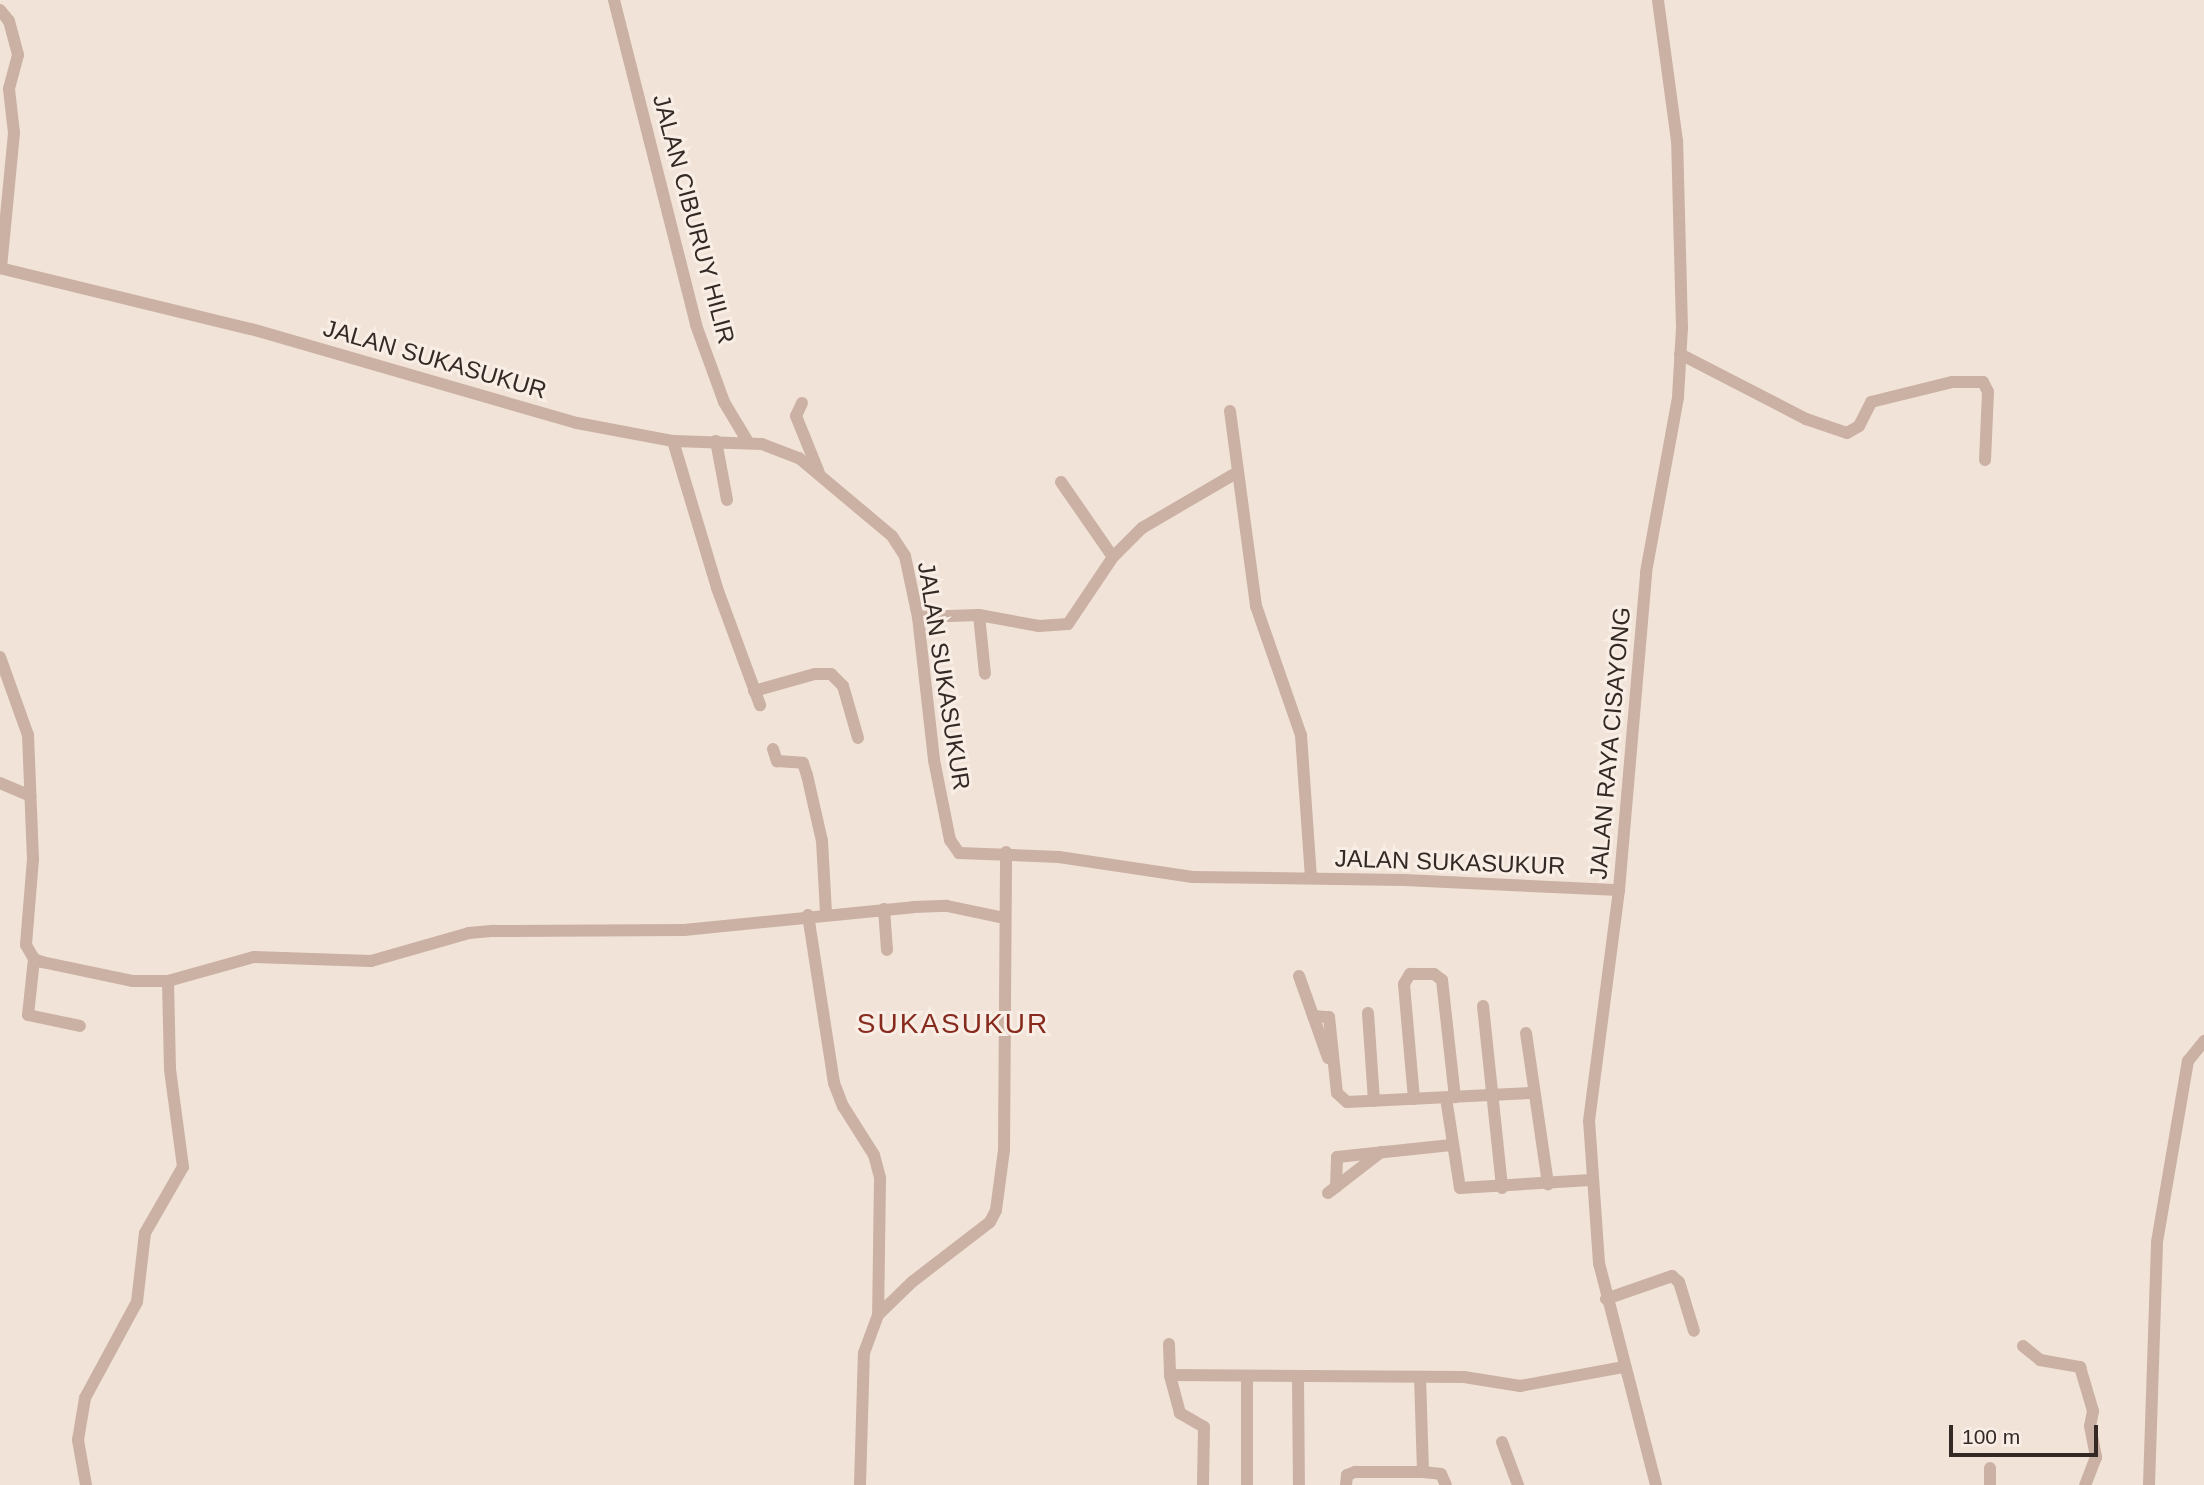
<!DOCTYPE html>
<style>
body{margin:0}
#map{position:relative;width:2204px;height:1485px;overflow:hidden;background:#f2e3d8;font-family:Arial,sans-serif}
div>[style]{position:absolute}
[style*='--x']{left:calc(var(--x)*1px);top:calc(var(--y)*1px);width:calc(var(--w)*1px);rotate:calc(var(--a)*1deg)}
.minor>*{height:12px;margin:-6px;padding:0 6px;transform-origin:6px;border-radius:6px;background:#cab1a4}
span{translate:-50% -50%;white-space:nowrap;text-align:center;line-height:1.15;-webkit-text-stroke:6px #f9eee5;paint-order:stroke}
.street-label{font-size:24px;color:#352926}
.quarter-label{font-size:28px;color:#862b1d;letter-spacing:2px}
.scale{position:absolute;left:1949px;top:1425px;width:149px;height:32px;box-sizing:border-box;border:4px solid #352926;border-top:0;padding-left:9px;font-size:21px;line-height:24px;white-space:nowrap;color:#352926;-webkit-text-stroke:5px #f9eee5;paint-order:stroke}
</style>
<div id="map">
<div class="minor">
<div style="--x:614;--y:0;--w:335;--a:75.8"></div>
<div style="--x:696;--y:325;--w:82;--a:70"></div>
<div style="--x:724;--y:402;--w:47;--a:59"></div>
<div style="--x:0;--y:10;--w:14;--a:51"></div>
<div style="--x:9;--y:21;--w:35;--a:75"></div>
<div style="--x:18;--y:55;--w:35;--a:105"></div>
<div style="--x:9;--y:89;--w:44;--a:83.5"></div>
<div style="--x:14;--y:133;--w:136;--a:95.5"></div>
<div style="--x:0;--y:268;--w:258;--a:13.7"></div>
<div style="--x:251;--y:329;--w:339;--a:16.1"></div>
<div style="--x:577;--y:423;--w:98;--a:10.6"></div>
<div style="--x:673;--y:441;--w:89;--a:1.9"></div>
<div style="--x:762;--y:444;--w:40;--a:21"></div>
<div style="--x:799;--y:458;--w:121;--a:40"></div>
<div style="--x:892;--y:536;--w:24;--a:57"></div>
<div style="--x:905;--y:556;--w:62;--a:78"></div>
<div style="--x:918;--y:617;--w:144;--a:83.6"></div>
<div style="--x:934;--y:760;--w:82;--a:78.7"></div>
<div style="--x:950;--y:840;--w:16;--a:55"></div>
<div style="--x:959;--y:853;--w:100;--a:2.3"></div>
<div style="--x:1059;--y:857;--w:135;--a:8.5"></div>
<div style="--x:1193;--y:877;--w:211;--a:0.8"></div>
<div style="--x:1404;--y:880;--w:215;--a:2.7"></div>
<div style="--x:1680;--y:354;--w:142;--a:27.3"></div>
<div style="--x:1806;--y:419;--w:43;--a:18.9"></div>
<div style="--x:1847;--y:433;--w:14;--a:-30"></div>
<div style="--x:1859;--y:426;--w:27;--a:-63"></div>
<div style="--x:1871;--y:402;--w:83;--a:-13.9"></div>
<div style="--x:1952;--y:382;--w:31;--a:0"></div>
<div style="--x:1983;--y:382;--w:11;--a:63"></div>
<div style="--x:1988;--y:392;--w:68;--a:92.5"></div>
<div style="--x:802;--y:403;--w:14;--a:115"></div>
<div style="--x:796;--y:416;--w:61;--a:68"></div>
<div style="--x:1230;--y:411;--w:197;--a:82.4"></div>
<div style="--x:1256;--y:606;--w:137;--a:70.8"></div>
<div style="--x:1301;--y:735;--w:143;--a:86"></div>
<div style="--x:673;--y:441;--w:153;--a:73.3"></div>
<div style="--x:717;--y:588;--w:125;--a:69.8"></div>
<div style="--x:716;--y:441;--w:60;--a:79.4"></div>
<div style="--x:1061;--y:482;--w:91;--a:55.3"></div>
<div style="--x:979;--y:615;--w:59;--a:84.2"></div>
<div style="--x:918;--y:617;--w:61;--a:-1.9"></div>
<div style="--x:979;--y:615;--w:61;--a:10.4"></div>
<div style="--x:1039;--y:626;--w:29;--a:-4"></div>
<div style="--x:1068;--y:624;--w:81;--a:-56.1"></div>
<div style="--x:1113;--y:557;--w:41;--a:-45"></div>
<div style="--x:1142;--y:528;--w:111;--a:-30.3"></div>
<div style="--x:0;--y:657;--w:83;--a:70.3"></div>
<div style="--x:28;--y:735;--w:124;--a:87.7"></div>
<div style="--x:33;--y:859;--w:86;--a:94.7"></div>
<div style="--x:26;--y:945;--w:16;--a:60"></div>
<div style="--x:34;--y:959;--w:9;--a:21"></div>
<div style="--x:42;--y:962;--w:92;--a:11.9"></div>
<div style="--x:132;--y:981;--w:36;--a:0"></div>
<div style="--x:168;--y:981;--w:89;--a:-15.6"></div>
<div style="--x:254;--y:957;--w:117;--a:2"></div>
<div style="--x:371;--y:961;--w:102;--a:-15.9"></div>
<div style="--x:469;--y:933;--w:25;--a:-5"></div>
<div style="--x:494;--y:931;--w:190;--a:-0.3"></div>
<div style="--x:684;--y:930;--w:230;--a:-5.7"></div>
<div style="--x:913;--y:907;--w:34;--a:-2"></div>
<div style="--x:947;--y:906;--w:58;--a:11.9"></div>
<div style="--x:754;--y:691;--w:63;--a:-15.6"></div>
<div style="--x:815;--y:674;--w:16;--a:0"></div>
<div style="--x:831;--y:674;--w:17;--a:45"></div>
<div style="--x:843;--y:686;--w:54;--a:73.9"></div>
<div style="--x:773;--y:749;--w:13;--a:72"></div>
<div style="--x:777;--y:761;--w:26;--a:4"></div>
<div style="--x:803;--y:763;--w:13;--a:72"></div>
<div style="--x:807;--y:775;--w:68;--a:77.2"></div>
<div style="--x:822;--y:841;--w:72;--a:86.8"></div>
<div style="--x:0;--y:783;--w:33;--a:23"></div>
<div style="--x:884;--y:909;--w:41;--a:85.8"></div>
<div style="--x:808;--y:915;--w:170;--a:81.2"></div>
<div style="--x:834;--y:1083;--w:25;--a:69"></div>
<div style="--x:843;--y:1106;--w:58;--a:57.7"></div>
<div style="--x:874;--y:1155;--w:24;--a:75"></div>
<div style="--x:880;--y:1178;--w:137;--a:90.8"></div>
<div style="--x:34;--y:959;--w:56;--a:96.1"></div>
<div style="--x:28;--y:1015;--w:53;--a:11.9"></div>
<div style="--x:1299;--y:976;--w:87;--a:70.5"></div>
<div style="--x:1483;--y:1006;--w:183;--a:84"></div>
<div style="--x:1368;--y:1013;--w:88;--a:86.1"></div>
<div style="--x:1313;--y:1016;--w:16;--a:4"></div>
<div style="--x:1329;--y:1017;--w:76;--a:84"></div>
<div style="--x:1337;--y:1093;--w:13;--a:42"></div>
<div style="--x:1347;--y:1102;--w:187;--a:-2.8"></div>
<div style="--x:1526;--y:1033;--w:153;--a:81.7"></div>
<div style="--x:1446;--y:1098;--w:91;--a:81.2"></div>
<div style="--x:1460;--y:1188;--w:131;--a:-3.5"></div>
<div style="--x:1414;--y:1099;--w:115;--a:-95"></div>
<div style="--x:1404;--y:984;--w:12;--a:-59"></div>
<div style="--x:1410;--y:974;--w:24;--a:0"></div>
<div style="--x:1434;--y:974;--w:10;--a:37"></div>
<div style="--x:1442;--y:980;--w:118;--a:83.7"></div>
<div style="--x:1336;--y:1187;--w:30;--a:-88"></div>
<div style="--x:1337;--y:1157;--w:115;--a:-6"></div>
<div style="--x:1328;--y:1193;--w:67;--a:-37.7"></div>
<div style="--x:1606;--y:1299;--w:70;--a:-19.2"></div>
<div style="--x:1672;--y:1276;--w:9;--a:41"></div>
<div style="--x:1679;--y:1282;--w:51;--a:73"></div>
<div style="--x:1169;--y:1344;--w:31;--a:88"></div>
<div style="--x:2023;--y:1346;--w:22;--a:39"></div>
<div style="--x:2040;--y:1360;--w:41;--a:9.9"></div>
<div style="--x:2080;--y:1367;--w:46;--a:73.5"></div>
<div style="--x:2093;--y:1411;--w:15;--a:101"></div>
<div style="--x:2090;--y:1426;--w:32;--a:79"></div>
<div style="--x:2096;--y:1457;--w:30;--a:111"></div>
<div style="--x:1247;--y:1377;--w:108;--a:90"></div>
<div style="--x:1298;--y:1378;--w:107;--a:89.5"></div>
<div style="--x:1502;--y:1442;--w:46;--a:69.6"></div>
<div style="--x:1423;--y:1472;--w:18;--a:6"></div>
<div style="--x:1441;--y:1474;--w:12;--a:66"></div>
<div style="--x:86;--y:1485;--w:46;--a:-100.1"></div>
<div style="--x:78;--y:1440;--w:43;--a:-80.5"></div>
<div style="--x:85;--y:1398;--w:109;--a:-61.6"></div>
<div style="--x:137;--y:1302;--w:69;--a:-83.4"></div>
<div style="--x:145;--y:1233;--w:76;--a:-60.1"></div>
<div style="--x:183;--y:1167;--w:99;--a:-97.6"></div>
<div style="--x:170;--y:1069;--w:88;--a:-91.3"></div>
<div style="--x:860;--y:1485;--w:132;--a:-88.3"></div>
<div style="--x:864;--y:1353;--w:40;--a:-69.8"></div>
<div style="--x:878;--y:1315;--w:47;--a:-44.1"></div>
<div style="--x:912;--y:1282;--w:98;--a:-37.6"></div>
<div style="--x:990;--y:1222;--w:13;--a:-63"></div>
<div style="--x:996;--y:1210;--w:61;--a:-82.4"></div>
<div style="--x:1004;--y:1150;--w:298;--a:-89.6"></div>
<div style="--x:1203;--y:1485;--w:58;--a:-89"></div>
<div style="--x:1204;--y:1427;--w:28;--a:-150"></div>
<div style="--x:1180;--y:1413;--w:39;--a:-105"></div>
<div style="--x:1170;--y:1375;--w:294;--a:0.4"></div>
<div style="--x:1464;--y:1377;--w:57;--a:9.1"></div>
<div style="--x:1520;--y:1386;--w:106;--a:-10.4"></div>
<div style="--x:1346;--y:1485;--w:10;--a:-84"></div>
<div style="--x:1347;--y:1475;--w:9;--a:-21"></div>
<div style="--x:1355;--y:1472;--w:68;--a:0"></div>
<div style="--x:1423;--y:1472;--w:95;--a:-91.8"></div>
<div style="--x:1656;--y:1485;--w:229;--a:-104.4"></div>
<div style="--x:1599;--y:1263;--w:142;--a:-94"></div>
<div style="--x:1589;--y:1121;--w:233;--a:-82.6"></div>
<div style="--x:1619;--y:890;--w:319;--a:-85.1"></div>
<div style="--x:1646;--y:572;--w:178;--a:-79.6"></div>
<div style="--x:1678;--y:397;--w:69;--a:-86.7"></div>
<div style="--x:1682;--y:328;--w:187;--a:-91.5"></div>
<div style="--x:1677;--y:141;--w:142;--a:-97.7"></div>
<div style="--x:1990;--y:1485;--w:17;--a:-90"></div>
<div style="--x:2149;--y:1485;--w:243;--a:-88.1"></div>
<div style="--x:2157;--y:1242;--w:184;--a:-80.3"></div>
<div style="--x:2188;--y:1061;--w:26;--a:-51"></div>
</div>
<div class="street-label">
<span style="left:694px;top:219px;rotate:75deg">JALAN CIBURUY HILIR</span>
<span style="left:435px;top:359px;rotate:16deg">JALAN SUKASUKUR</span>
<span style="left:944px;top:676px;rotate:81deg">JALAN SUKASUKUR</span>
<span style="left:1610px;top:743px;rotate:-85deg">JALAN RAYA CISAYONG</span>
<span style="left:1450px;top:862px;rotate:2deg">JALAN SUKASUKUR</span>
</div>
<div class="quarter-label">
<span style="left:953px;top:1024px">SUKASUKUR</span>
</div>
<div class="scale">100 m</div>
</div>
